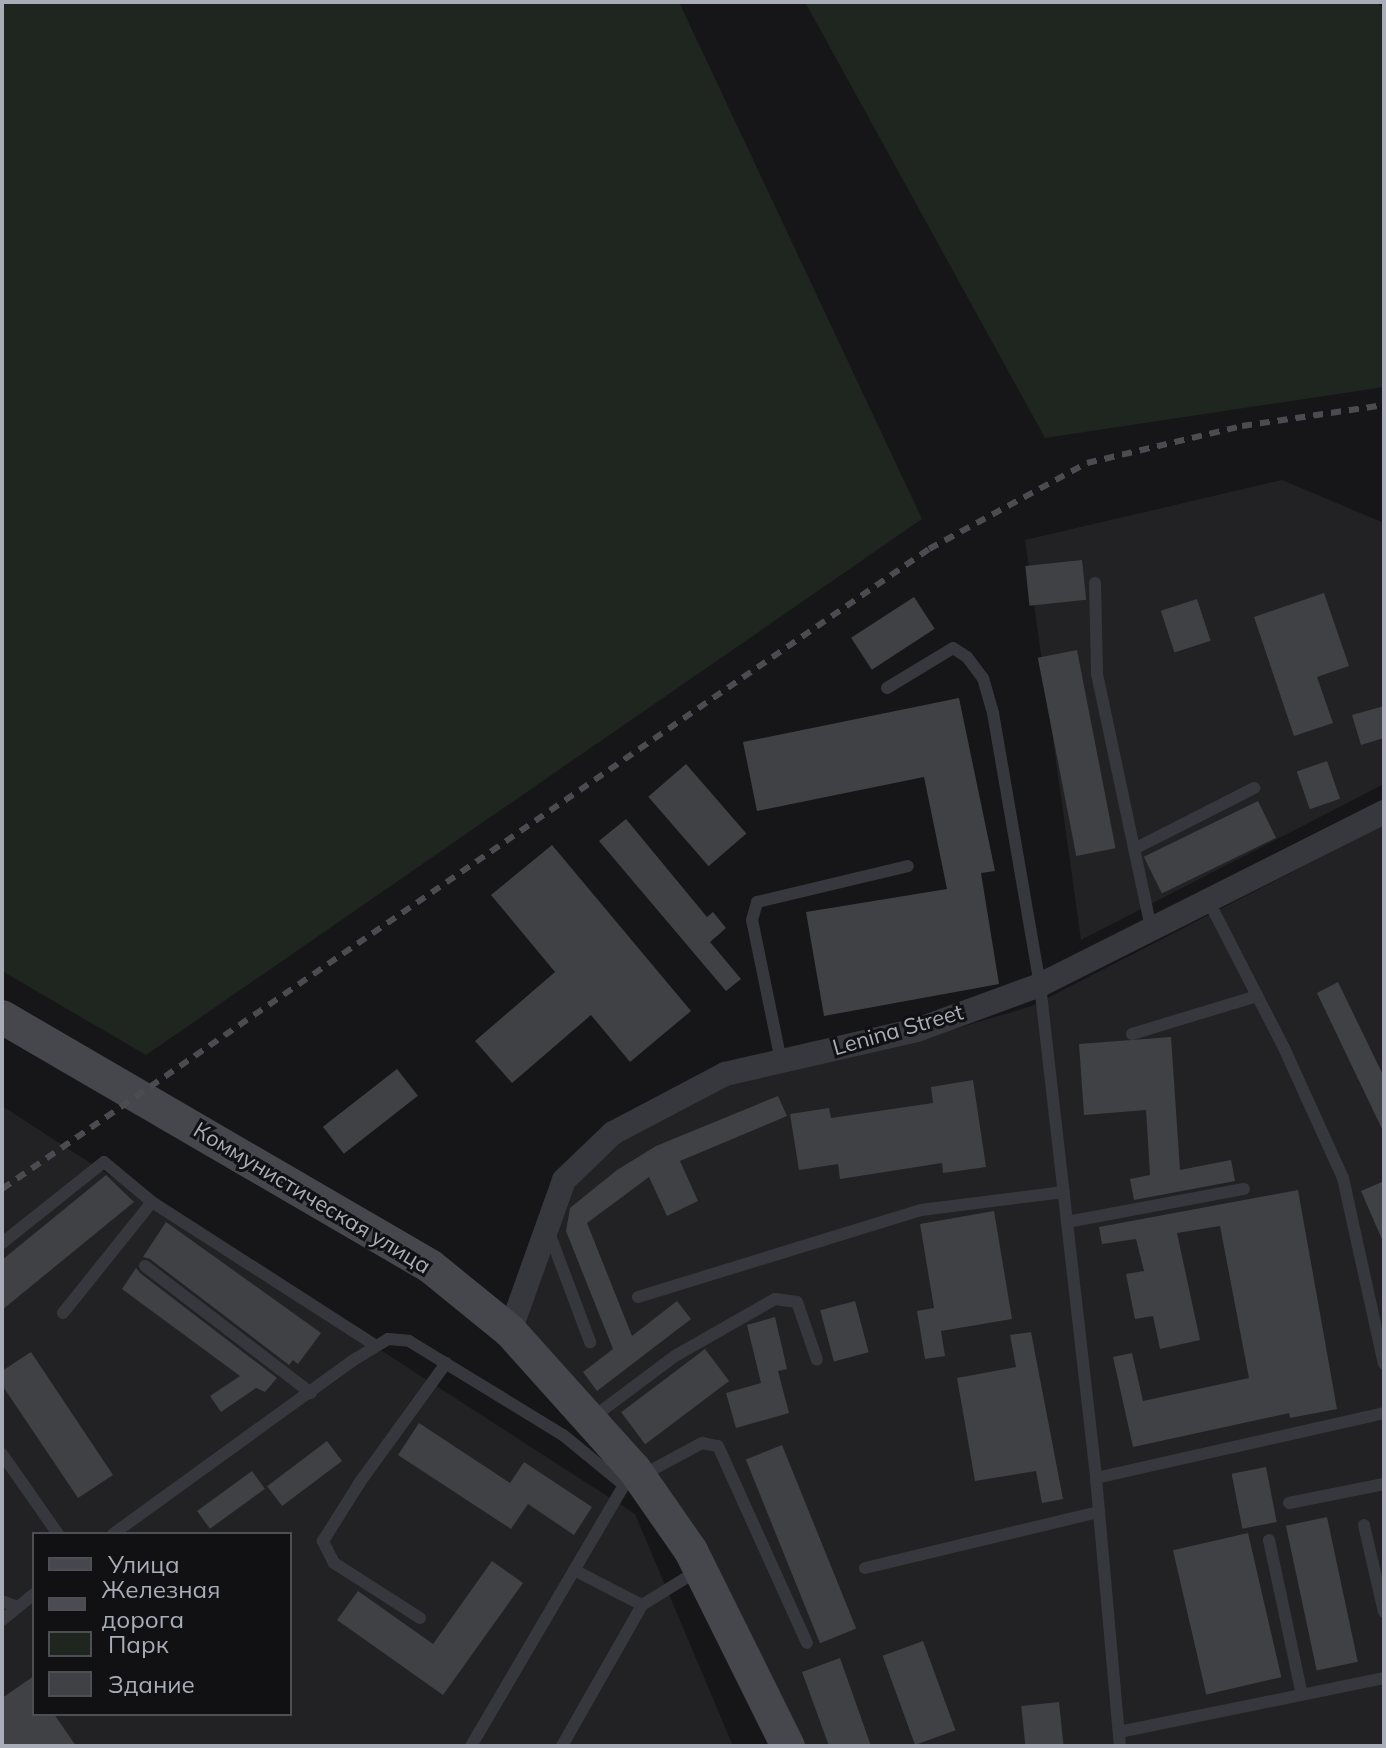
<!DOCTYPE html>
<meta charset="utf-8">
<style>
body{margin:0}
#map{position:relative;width:1386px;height:1748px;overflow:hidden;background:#161618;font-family:Mulish,sans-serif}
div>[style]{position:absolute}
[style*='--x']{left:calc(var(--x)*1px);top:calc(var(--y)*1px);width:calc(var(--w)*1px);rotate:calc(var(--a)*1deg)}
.built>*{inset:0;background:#222225}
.green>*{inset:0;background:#1e261f}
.building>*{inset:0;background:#404145;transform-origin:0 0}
.service>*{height:12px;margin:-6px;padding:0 6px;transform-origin:6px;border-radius:6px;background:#37383d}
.minor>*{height:24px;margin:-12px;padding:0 12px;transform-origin:12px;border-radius:12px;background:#37383d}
.secondary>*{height:34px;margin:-17px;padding:0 17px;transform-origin:17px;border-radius:17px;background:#45474d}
.rail>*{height:6px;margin-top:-3px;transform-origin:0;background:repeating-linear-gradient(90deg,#4a4c52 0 10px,transparent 0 18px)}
span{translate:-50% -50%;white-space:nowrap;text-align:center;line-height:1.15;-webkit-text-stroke:6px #111113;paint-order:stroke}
.street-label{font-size:22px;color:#a8adb8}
.frame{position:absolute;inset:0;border:4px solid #a8adb8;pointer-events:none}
.legend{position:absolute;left:32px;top:1532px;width:260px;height:184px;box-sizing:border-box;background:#111113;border:2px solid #4d4f55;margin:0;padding:10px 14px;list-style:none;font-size:24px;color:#a8adb8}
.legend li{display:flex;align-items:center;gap:16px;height:40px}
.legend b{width:40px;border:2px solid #4d4f55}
</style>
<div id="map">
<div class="built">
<div style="clip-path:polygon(1282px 480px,1384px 523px,1384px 784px,1081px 940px,1025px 540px)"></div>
<div style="clip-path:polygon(1384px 825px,1384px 1746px,794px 1746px,699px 1550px,521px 1331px,570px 1185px,615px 1141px,726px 1083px,914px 1041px,1032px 1006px)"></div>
<div style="clip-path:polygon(evenodd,2px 1106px,635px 1514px,733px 1746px,2px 1746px,2px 1106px,34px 1534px,290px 1534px,290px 1714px,34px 1714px,34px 1534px)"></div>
</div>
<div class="green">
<div style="clip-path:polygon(2px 2px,679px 2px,922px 519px,146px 1055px,2px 971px)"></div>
<div style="clip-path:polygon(805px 2px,1376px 2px,1384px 9px,1384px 387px,1045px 438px)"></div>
</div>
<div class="building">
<div style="left:1082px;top:560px;width:40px;height:57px;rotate:84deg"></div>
<div style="clip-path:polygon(1324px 593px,1349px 666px,1317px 677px,1333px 723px,1294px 736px,1254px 617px)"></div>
<div style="left:914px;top:597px;width:38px;height:75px;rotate:57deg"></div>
<div style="left:1197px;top:599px;width:44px;height:38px;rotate:72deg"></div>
<div style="left:1077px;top:650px;width:202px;height:40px;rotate:79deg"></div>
<div style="clip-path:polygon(959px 698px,995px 871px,981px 873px,999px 984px,824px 1016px,806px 912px,947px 889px,924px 777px,757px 811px,743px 742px)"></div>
<div style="clip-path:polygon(1384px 706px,1384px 738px,1361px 745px,1352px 715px)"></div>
<div style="left:1327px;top:761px;width:40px;height:32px;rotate:71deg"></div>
<div style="left:686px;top:764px;width:92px;height:50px;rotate:49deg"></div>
<div style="left:1258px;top:801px;width:41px;height:127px;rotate:64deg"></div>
<div style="clip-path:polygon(626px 819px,707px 917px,713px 912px,726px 928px,710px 942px,741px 979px,726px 991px,599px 841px)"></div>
<div style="clip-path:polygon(552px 845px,691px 1011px,630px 1062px,591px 1015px,512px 1083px,475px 1041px,555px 972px,491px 895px)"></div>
<div style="clip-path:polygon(1338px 982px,1384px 1077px,1384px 1133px,1317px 993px)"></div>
<div style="clip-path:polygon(1171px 1037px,1180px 1170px,1231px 1160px,1235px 1181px,1134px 1200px,1130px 1179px,1150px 1175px,1146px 1110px,1084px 1115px,1079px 1044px)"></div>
<div style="left:397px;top:1069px;width:34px;height:94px;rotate:52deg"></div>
<div style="clip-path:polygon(973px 1080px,986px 1167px,943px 1173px,942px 1163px,840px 1179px,838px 1164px,799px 1170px,790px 1114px,829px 1108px,831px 1118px,933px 1103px,931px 1087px)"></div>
<div style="clip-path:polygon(778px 1096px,787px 1116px,680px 1161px,698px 1201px,667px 1216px,649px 1177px,587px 1223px,632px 1336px,677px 1301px,691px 1319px,597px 1391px,583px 1372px,613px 1349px,566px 1231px,570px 1208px,617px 1170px,656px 1146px)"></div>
<div style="clip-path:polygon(106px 1175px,134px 1202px,2px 1310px,2px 1260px)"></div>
<div style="clip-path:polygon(1384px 1181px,1384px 1244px,1361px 1191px)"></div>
<div style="clip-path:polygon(1298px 1190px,1337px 1409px,1290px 1418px,1289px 1413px,1133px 1447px,1113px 1357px,1132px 1353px,1143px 1401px,1249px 1378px,1220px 1226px,1177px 1233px,1200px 1340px,1160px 1349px,1153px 1316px,1135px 1319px,1126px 1274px,1144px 1271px,1136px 1239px,1102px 1244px,1099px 1227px)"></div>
<div style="clip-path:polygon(994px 1211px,1012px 1319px,941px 1331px,945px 1356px,925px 1359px,917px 1311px,934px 1308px,920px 1224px)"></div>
<div style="clip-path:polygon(166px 1222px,321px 1333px,298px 1364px,293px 1360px,289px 1365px,150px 1259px,143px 1257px)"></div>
<div style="clip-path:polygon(136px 1268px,140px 1273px,277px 1378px,265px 1392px,256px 1388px,221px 1412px,210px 1396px,240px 1376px,122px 1289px)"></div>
<div style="left:855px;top:1301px;width:53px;height:36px;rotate:75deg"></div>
<div style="clip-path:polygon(775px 1317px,787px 1369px,778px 1371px,789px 1413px,736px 1428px,726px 1393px,761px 1383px,747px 1325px)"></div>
<div style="clip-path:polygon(1031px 1332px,1063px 1499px,1042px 1503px,1036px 1471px,975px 1481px,957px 1378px,1016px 1367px,1010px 1335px)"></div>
<div style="left:705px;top:1349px;width:40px;height:105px;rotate:53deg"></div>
<div style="clip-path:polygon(31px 1352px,113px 1475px,78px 1498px,2px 1385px,2px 1371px)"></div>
<div style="clip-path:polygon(419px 1423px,510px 1483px,524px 1462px,592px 1507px,574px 1535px,528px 1504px,511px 1529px,398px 1455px)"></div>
<div style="left:327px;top:1441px;width:25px;height:75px;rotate:53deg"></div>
<div style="left:782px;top:1445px;width:198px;height:39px;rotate:68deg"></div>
<div style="left:1266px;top:1467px;width:56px;height:35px;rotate:79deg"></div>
<div style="left:252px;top:1471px;width:22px;height:68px;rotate:54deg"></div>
<div style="left:1327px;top:1517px;width:148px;height:42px;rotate:78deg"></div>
<div style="left:1248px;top:1533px;width:148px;height:77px;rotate:77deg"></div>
<div style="clip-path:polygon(492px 1561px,523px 1583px,443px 1695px,337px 1620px,358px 1591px,433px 1644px)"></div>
<div style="left:923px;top:1641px;width:95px;height:43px;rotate:70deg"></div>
<div style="clip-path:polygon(840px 1658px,871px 1746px,829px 1746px,802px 1672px)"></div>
<div style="clip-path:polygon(34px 1676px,34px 1714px,54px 1714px,76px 1746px,2px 1746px,2px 1698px)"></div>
<div style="left:1059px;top:1702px;width:44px;height:38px;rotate:84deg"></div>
</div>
<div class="service">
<div style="--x:1095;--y:583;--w:91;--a:88.7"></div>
<div style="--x:1097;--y:674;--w:261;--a:78"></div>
<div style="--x:887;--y:688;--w:77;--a:-31.2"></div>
<div style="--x:953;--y:648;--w:17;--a:33"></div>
<div style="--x:967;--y:657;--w:26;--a:53"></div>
<div style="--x:983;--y:678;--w:36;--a:74"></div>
<div style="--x:993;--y:713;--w:276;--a:80.2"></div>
<div style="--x:1040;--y:985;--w:496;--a:83.5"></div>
<div style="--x:1096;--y:1478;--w:269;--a:84.9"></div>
<div style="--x:1134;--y:849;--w:135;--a:-26.9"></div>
<div style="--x:1208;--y:900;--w:166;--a:62.8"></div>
<div style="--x:1284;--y:1048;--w:143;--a:65.6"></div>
<div style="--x:1343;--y:1178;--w:190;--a:77.6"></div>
<div style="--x:1132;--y:1034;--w:131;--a:-16.9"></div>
<div style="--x:781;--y:1061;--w:144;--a:-101.6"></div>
<div style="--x:752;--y:920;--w:19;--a:-74"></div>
<div style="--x:757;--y:902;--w:155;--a:-13.4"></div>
<div style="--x:1067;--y:1222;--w:180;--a:-10.6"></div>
<div style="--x:548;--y:1230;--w:120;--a:69.4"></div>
<div style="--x:2;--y:1243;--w:130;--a:-38.5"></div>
<div style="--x:104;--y:1162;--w:62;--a:39.8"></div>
<div style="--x:152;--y:1202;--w:266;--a:32.7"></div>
<div style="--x:145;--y:1266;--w:209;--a:37.4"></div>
<div style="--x:638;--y:1297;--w:296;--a:-17.1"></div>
<div style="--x:921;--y:1210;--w:144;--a:-7.2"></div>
<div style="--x:63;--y:1313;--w:142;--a:-51.3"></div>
<div style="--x:592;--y:1418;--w:104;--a:-36.8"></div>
<div style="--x:675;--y:1356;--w:115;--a:-29.7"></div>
<div style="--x:775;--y:1299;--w:22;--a:8"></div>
<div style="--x:797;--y:1302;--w:61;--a:71"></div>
<div style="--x:2;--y:1454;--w:98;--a:55"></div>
<div style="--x:1096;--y:1478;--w:295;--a:-12.7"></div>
<div style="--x:1289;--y:1503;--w:97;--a:-11.3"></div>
<div style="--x:1364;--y:1525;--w:89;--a:77.1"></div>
<div style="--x:113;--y:1534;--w:295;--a:-35.9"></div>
<div style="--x:352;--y:1361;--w:42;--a:-31.4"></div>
<div style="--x:388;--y:1339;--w:21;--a:5"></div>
<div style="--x:409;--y:1341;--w:180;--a:31.4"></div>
<div style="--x:563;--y:1435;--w:79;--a:39.3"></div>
<div style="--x:624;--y:1485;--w:89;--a:-28.3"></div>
<div style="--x:702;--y:1443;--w:16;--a:11"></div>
<div style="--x:718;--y:1446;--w:216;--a:65.7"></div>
<div style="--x:1269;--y:1540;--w:158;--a:78"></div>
<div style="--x:865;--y:1568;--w:241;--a:-13.5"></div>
<div style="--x:574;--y:1570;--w:76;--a:27.2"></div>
<div style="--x:2;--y:1601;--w:17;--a:21"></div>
<div style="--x:420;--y:1618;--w:102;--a:-147.4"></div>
<div style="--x:334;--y:1563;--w:25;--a:-117"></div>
<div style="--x:323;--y:1541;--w:70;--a:-57.9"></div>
<div style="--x:360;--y:1482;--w:147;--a:-54.1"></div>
<div style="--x:2;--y:1620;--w:41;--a:-39.1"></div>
<div style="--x:1119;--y:1732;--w:270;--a:-11.5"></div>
<div style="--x:471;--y:1746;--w:303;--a:-59.6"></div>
<div style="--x:562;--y:1746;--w:162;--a:-60.4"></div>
<div style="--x:642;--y:1605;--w:65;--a:-31.7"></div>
</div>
<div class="minor">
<div style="--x:510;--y:1331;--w:160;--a:-70.3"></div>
<div style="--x:564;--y:1180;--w:68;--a:-43.8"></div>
<div style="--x:613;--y:1133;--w:127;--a:-27.8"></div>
<div style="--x:725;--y:1074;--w:197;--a:-12.9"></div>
<div style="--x:917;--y:1030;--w:131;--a:-20.1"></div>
<div style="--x:1040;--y:985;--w:385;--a:-26.7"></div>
</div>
<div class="secondary">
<div style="--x:2;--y:1017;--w:495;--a:30.2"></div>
<div style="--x:430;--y:1266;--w:103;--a:39.1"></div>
<div style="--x:510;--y:1331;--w:186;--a:48.1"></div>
<div style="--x:634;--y:1469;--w:100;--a:55.2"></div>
<div style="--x:691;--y:1551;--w:218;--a:63.6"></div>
</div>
<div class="rail">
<div style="--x:2;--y:1189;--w:1126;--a:-34.62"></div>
<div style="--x:929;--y:549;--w:180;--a:-28.6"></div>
<div style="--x:1087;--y:463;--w:159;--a:-13.4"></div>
<div style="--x:1242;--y:426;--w:144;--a:-8.4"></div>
</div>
<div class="street-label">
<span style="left:898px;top:1030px;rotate:-16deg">Lenina Street</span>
<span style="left:312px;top:1198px;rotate:31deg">Коммунистическая улица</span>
</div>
<div class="frame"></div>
<ul class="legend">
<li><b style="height:10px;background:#45474d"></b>Улица</li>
<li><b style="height:10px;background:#4a4c52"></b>Железная дорога</li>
<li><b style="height:22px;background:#1e261f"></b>Парк</li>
<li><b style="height:22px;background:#404145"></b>Здание</li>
</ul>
</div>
